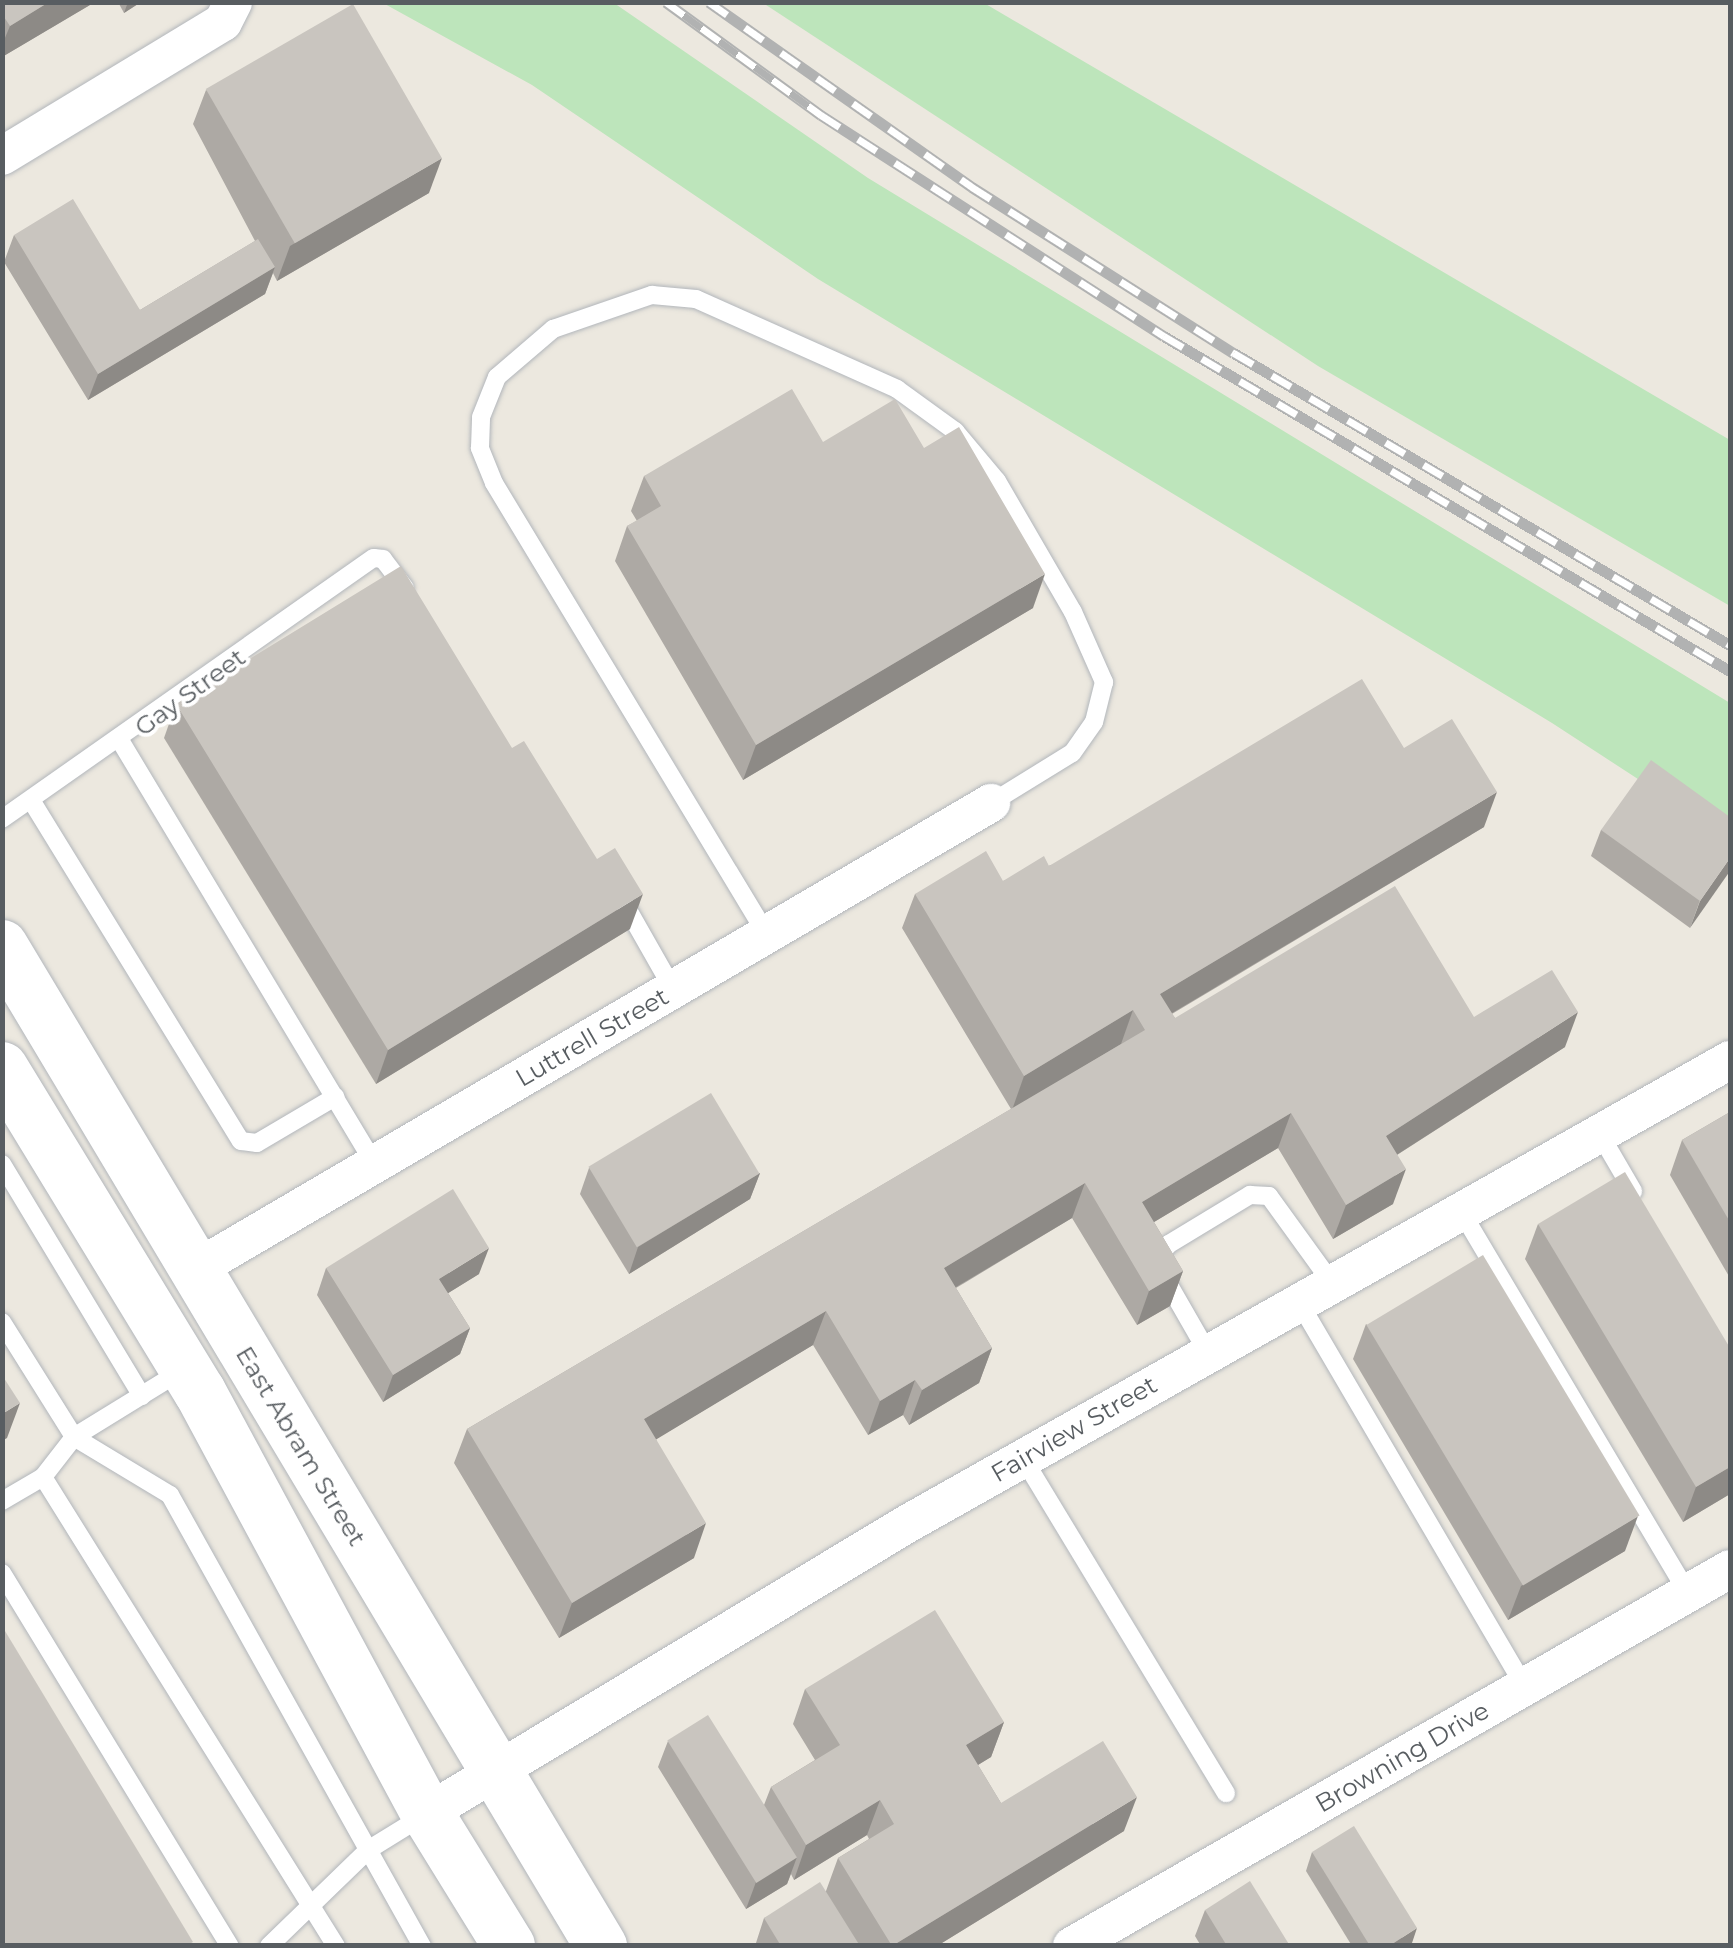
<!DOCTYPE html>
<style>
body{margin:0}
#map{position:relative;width:1733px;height:1948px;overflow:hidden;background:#ece8df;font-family:Montserrat,sans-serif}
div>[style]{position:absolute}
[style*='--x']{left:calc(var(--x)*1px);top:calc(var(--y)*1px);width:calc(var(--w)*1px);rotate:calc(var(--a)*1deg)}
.green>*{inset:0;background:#bde5bb}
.roads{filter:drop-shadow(0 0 2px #b2b6bb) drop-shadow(0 0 2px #b2b6bb)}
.lane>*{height:18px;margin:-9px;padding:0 9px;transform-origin:9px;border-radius:9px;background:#fff}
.street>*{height:38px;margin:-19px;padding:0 19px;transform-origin:19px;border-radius:19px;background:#fff}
.secondary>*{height:52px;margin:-26px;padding:0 26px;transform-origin:26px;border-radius:26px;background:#fff}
.rail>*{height:11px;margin-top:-5.5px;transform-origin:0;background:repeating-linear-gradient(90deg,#fff 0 22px,#b1b2b2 0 44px);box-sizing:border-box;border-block:2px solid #b1b2b2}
.wall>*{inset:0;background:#ada9a4}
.shaded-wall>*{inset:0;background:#8d8a86}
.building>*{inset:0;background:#c9c5bf;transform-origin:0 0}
span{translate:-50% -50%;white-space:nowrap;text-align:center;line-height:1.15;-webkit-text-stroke:8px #fff;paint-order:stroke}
.street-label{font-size:25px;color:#585d61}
.frame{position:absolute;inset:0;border:5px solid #585d61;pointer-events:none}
</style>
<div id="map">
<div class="green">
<div style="clip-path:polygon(383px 3px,614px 3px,868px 178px,1730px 703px,1730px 839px,1552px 723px,818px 279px,532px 85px)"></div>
<div style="clip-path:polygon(763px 3px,984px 3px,1730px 440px,1730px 606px,1318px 366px)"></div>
</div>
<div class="roads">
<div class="lane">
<div style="--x:121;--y:742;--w:493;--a:59"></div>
<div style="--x:31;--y:800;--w:400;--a:58.4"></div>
<div style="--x:241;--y:1141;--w:16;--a:7"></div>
<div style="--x:257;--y:1143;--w:91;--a:-30.5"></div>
<div style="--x:2;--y:819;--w:454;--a:-35.1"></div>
<div style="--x:374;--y:558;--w:9;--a:6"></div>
<div style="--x:383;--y:559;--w:36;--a:53"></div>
<div style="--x:623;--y:901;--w:101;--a:60.4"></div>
<div style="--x:767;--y:935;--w:528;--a:-121.13"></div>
<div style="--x:494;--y:483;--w:38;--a:-112"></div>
<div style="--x:480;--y:448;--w:31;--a:-88"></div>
<div style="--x:481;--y:417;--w:43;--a:-68.2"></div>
<div style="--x:497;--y:377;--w:74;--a:-40.6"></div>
<div style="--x:553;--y:329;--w:105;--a:-19"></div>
<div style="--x:652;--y:295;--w:44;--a:5.2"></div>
<div style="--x:696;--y:299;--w:220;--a:24.1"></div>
<div style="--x:897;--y:389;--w:72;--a:35.9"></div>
<div style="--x:955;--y:431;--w:65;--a:50"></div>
<div style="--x:997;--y:481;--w:151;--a:59.9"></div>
<div style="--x:1073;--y:612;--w:77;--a:66.1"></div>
<div style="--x:1104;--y:682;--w:41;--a:104"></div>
<div style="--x:1094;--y:722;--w:38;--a:125"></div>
<div style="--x:1072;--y:753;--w:95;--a:148.3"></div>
<div style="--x:1601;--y:1136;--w:64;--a:59.8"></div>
<div style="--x:2;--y:1164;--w:271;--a:58.9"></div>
<div style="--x:1461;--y:1211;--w:445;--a:59.3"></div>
<div style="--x:1299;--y:1302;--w:446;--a:59.6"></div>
<div style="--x:2;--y:1322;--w:136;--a:57.9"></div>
<div style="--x:74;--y:1437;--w:128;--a:-31.6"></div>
<div style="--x:1208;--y:1353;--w:106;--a:-119.9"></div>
<div style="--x:1155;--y:1261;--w:22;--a:-51"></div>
<div style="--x:1169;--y:1244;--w:95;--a:-31.2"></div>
<div style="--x:1250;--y:1195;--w:19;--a:3"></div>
<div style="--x:1269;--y:1196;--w:107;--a:54.1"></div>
<div style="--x:1023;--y:1458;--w:392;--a:58.8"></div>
<div style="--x:43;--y:1477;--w:51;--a:-52.2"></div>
<div style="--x:74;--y:1437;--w:112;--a:31.1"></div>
<div style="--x:170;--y:1495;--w:517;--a:60.81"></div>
<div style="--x:2;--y:1501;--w:48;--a:-30.3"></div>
<div style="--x:43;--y:1477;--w:553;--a:58.01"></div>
<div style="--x:2;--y:1573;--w:437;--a:58.6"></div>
<div style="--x:269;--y:1946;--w:138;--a:-44.1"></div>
<div style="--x:368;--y:1850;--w:65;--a:-31.7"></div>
</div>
<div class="street">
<div style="--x:2;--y:156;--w:258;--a:-31.2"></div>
<div style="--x:223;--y:22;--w:22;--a:-63"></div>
<div style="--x:194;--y:1270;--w:924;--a:-30.37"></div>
<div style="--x:427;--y:1813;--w:560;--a:-31.05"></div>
<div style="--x:907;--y:1524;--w:945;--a:-29.41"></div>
<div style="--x:1072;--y:1946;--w:758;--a:-29.81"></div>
</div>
<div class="secondary">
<div style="--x:2;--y:946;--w:1166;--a:59.08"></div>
<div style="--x:2;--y:1068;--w:380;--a:58.6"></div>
<div style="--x:200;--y:1392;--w:478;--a:61.7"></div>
<div style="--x:427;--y:1813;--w:156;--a:58.3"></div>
</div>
</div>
<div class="rail">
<div style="--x:666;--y:2;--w:192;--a:36.1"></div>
<div style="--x:821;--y:115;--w:408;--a:32.8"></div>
<div style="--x:1164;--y:336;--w:658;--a:30.62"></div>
<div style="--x:709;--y:2;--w:322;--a:35.1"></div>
<div style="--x:972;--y:187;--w:310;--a:32.4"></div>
<div style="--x:1234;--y:353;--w:576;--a:30.49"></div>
</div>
<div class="wall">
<div style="clip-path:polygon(2px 2px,95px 2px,2px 57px)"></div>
<div style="clip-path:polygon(118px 2px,141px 2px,124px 13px)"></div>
<div style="clip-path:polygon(206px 90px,429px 193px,277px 281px,273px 273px,265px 294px,88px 400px,4px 262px,14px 235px,140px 310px,255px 241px,193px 124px)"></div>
<div style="clip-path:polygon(823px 442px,924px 448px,1033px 608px,743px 780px,615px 561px,627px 526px,637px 521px,631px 511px,644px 476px)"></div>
<div style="clip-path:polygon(176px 704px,512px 748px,630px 929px,376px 1084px,164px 738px)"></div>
<div style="clip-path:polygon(1404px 748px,1484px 827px,1172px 1014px,1175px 1018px,1474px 1017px,1565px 1047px,1397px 1155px,1393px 1204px,1333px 1239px,1278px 1148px,1154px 1222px,1183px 1271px,1170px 1306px,1137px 1325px,1072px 1218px,956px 1288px,992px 1348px,979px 1383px,909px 1425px,903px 1415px,868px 1435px,813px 1345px,656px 1439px,694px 1558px,559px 1638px,454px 1463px,467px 1429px,1011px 1109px,902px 928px,915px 894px,1003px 881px)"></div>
<div style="clip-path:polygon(1730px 817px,1690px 928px,1591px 856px,1601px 830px)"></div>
<div style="clip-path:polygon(1730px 1112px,1730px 1278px,1670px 1175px,1682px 1140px)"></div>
<div style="clip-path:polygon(589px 1168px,760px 1173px,750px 1199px,629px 1274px,580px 1194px)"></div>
<div style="clip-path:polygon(1538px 1224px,1730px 1348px,1730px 1494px,1683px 1522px,1525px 1259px)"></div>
<div style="clip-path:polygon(326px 1268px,479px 1274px,448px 1293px,470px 1328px,460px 1354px,383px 1402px,317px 1295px)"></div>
<div style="clip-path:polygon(1366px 1324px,1625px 1551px,1508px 1620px,1353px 1359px)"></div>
<div style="clip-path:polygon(805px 1689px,1004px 1722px,991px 1757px,978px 1765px,1001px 1803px,1124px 1831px,937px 1946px,755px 1946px,764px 1918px,826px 1891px,838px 1858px,869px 1839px,867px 1835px,794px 1880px,791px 1874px,787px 1884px,746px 1909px,658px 1767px,668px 1741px,764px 1805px,771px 1787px,815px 1760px,793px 1724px)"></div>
<div style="clip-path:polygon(1312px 1852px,1411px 1946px,1352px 1946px,1306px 1871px)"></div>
<div style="clip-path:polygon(1205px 1910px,1290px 1946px,1201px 1946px,1195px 1936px)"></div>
</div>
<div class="shaded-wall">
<div style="clip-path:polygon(49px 2px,95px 2px,2px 57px,2px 45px,10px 26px)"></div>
<div style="clip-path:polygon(128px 2px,141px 2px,124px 13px)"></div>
<div style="clip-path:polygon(442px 158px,429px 193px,277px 281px,290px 246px)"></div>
<div style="clip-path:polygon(275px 267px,265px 294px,88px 400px,98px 374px)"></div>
<div style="clip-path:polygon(1045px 574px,1033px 608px,743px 780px,756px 745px)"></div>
<div style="clip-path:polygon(1497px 792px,1484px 827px,1147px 1028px,1160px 994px)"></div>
<div style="clip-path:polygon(1730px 858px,1730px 871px,1690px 928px,1700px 901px)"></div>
<div style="clip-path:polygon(643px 894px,630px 929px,376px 1084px,388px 1050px)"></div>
<div style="clip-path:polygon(1133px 1010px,1121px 1044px,1012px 1110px,1024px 1076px)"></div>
<div style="clip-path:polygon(1578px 1012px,1565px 1047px,1373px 1170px,1386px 1136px)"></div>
<div style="clip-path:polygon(1291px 1113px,1278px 1148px,1129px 1237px,1142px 1202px)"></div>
<div style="clip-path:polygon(1406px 1169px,1393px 1204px,1333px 1239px,1346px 1205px)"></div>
<div style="clip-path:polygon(760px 1173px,750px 1199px,629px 1274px,638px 1247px)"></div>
<div style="clip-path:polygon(1085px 1183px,1072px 1218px,931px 1302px,944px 1268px)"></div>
<div style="clip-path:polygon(489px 1248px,479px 1274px,429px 1305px,439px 1279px)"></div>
<div style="clip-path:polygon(1183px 1271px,1170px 1306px,1137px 1325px,1149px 1291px)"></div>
<div style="clip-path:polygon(826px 1311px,813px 1345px,632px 1454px,644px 1419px)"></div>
<div style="clip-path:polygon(470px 1328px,460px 1354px,383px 1402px,393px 1375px)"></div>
<div style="clip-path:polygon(992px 1348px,979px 1383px,909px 1425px,922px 1390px)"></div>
<div style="clip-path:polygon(915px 1380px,903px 1415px,868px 1435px,880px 1401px)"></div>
<div style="clip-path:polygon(20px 1403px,7px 1438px,2px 1441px,2px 1414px)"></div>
<div style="clip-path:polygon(1730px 1467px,1730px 1494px,1683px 1522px,1696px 1487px)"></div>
<div style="clip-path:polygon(1638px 1516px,1625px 1551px,1508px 1620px,1521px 1586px)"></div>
<div style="clip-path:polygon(706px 1523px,694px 1558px,559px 1638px,572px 1603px)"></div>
<div style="clip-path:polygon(1004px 1722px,991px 1757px,953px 1780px,966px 1745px)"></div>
<div style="clip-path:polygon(1137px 1797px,1124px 1831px,937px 1946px,892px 1946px)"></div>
<div style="clip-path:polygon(880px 1800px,867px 1835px,794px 1880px,806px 1845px)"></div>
<div style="clip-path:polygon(797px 1857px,787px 1884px,746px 1909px,756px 1882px)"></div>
<div style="clip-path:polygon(1417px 1928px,1411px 1946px,1389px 1946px)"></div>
</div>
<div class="building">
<div style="clip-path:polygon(2px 2px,49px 2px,10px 26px,2px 14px)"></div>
<div style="left:353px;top:4px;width:178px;height:170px;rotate:60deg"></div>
<div style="clip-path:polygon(73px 199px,140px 310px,258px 239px,275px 267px,98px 374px,14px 235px)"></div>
<div style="clip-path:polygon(792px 389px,823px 442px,895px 399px,924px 448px,959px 427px,1045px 574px,756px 745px,627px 526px,661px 506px,644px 476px)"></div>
<div style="clip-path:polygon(401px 566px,512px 748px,524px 741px,597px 859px,615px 848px,643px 894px,388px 1050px,176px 704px)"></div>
<div style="clip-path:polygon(1362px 679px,1404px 748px,1452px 719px,1497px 792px,1160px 994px,1175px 1018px,1395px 886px,1474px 1017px,1552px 970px,1578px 1012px,1386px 1136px,1406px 1169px,1346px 1205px,1291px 1113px,1142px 1202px,1183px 1271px,1149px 1291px,1085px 1183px,944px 1268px,992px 1348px,922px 1390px,915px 1380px,880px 1401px,826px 1311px,644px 1419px,706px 1523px,572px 1603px,467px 1429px,1145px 1030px,1133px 1010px,1024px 1076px,915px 894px,986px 851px,1003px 881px,1044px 856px,1049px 866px)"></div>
<div style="clip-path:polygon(1651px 760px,1730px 817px,1730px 858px,1700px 901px,1601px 830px)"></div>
<div style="left:711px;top:1093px;width:94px;height:143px;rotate:59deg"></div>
<div style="clip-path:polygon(1730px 1112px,1730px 1222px,1682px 1140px)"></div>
<div style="clip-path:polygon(1625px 1172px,1730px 1348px,1730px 1467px,1696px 1487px,1538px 1224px)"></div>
<div style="clip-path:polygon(453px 1189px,489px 1248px,439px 1279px,470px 1328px,393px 1375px,326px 1268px)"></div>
<div style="left:1483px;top:1255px;width:304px;height:136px;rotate:59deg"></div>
<div style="clip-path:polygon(2px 1375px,20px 1403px,2px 1414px)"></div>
<div style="clip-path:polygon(935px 1610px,1004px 1722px,966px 1745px,1001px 1803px,1103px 1741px,1137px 1797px,892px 1946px,838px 1858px,894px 1824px,880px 1800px,806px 1845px,771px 1787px,840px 1745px,805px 1689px)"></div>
<div style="clip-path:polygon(2px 1626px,193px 1942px,186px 1946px,2px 1946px)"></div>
<div style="left:708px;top:1715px;width:168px;height:48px;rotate:58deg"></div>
<div style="clip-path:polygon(1354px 1826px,1417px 1928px,1389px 1946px,1370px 1946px,1312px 1852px)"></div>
<div style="clip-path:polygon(1250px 1881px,1290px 1946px,1227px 1946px,1205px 1910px)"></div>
<div style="clip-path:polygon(820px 1882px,860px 1946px,781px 1946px,764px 1918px)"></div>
</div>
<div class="street-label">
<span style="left:190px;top:692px;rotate:-36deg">Gay Street</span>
<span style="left:592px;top:1037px;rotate:-30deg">Luttrell Street</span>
<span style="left:1074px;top:1429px;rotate:-30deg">Fairview Street</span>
<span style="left:301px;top:1446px;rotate:59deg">East Abram Street</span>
<span style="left:1402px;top:1757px;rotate:-30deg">Browning Drive</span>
</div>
<div class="frame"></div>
</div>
